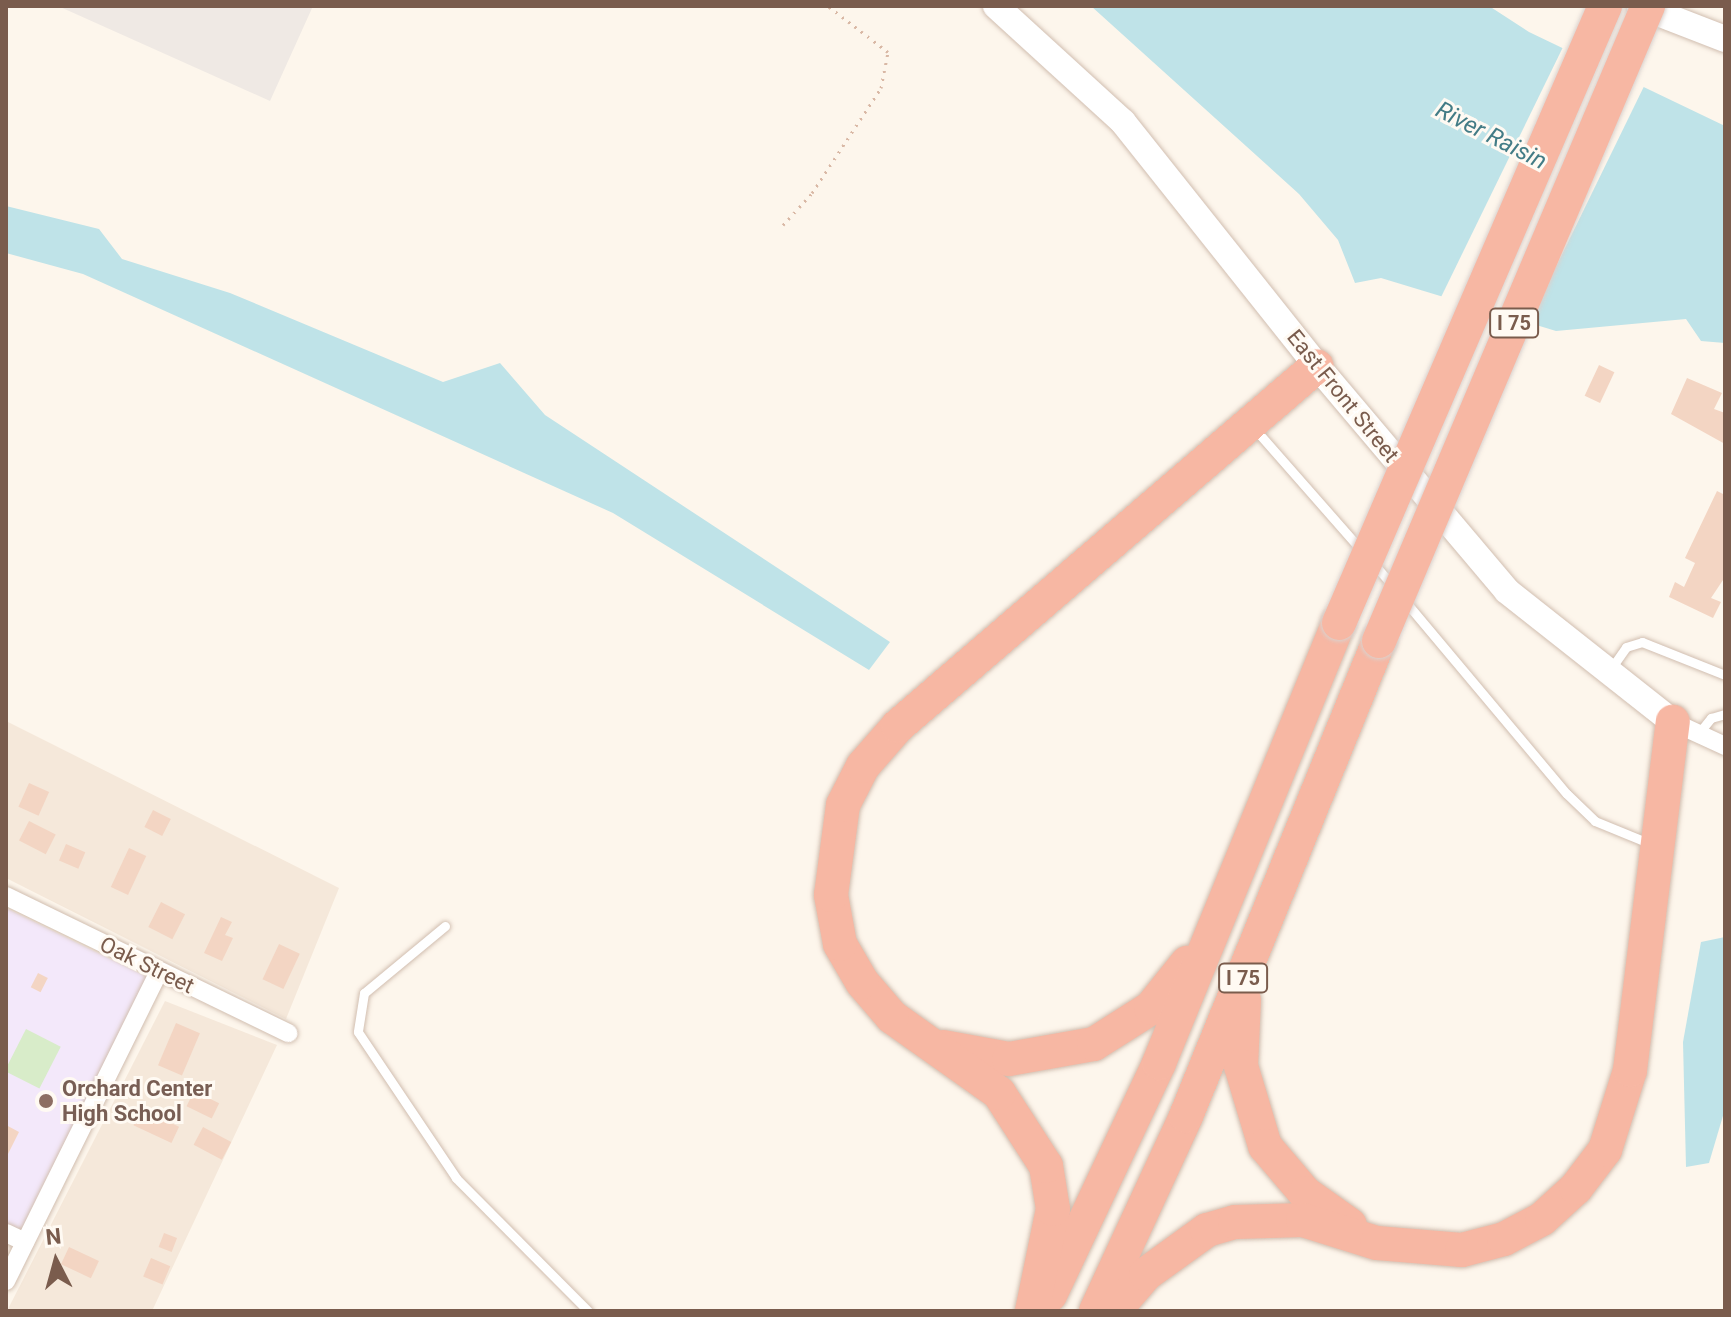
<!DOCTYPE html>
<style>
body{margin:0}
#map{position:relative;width:1731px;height:1317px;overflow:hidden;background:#fdf6ec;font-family:Roboto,sans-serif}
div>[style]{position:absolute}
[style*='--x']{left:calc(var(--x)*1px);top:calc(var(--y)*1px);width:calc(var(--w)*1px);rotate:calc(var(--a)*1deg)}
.residential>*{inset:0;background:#f5e8da}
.industrial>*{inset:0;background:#efe9e4}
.education>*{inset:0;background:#f3e8fa}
.green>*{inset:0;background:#d8ecc9;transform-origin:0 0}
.water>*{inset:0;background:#bfe3e8}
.pier>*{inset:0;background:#fdf6ec;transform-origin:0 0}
.building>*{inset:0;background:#f3d5c3;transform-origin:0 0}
.path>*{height:3px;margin-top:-1.5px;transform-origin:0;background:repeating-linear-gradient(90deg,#d9b8a5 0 2px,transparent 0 8px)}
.roads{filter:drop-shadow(0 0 2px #d1beb0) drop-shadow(0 0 2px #d1beb0)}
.lane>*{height:9px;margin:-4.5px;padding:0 4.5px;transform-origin:4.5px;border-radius:4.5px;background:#fff}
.street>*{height:18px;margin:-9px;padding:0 9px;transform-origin:9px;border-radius:9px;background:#fff}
.secondary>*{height:26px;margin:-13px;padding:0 13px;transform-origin:13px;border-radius:13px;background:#fff}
.highway>*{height:34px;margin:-17px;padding:0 17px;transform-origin:17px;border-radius:17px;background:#f7b7a3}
.bridges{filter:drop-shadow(0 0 2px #dad1cd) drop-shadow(0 0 2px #dad1cd)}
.highway-bridge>*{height:34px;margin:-17px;padding:0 17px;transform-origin:17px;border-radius:17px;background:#f7b7a3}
.dots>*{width:22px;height:22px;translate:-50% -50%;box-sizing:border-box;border:4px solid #fffaf3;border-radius:50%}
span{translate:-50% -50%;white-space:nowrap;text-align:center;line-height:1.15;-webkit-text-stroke:6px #fffaf3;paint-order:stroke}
.shield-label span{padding:2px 6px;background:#fffaf3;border:2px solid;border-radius:6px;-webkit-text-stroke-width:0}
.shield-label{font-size:20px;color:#7a5c4d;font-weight:700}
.street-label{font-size:22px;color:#7a5c4d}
.education-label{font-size:22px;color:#785e54;font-weight:700}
.left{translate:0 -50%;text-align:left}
.water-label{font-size:24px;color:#437c86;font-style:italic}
.frame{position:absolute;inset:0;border:8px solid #7a5c4d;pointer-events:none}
.north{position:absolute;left:16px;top:1221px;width:80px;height:80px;-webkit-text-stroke:6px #fffaf3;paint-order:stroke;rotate:354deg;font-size:22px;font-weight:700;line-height:32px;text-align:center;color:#7a5c4d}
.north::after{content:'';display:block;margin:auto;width:28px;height:36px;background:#7a5c4d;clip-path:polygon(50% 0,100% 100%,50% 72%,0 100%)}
</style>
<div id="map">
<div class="residential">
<div style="clip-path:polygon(6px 721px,339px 888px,286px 1019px,6px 878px)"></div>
<div style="clip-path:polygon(165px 1001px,277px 1045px,152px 1311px,7px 1311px)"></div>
</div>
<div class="industrial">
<div style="clip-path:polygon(58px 6px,313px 6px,270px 101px)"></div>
</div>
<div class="education">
<div style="clip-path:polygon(6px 908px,147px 977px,20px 1232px,6px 1224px)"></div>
</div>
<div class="green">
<div style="left:26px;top:1029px;width:39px;height:47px;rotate:27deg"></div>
</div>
<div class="water">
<div style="clip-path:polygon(1091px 6px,1489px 6px,1529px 32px,1725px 126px,1725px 343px,1701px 341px,1686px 319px,1556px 331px,1381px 278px,1355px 283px,1338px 240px,1299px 194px)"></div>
<div style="clip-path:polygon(6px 206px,99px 229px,122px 259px,230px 293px,443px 382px,500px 363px,545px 415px,890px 642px,869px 670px,613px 513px,83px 274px,6px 253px)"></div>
<div style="clip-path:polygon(1725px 937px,1725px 1109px,1709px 1163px,1686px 1167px,1683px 1042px,1701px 942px)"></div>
</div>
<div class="pier">
<div style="left:1564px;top:45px;width:90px;height:284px;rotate:26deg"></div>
</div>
<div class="building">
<div style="left:1599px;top:365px;width:17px;height:34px;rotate:25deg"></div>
<div style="clip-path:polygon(1687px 378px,1722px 393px,1714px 409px,1725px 413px,1725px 444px,1671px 414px)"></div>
<div style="clip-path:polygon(1717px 491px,1725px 495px,1725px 577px,1711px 598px,1721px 602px,1713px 618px,1669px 597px,1675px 582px,1684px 587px,1695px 563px,1685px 558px)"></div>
<div style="left:29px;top:783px;width:22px;height:26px;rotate:24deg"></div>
<div style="left:153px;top:810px;width:20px;height:19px;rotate:27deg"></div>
<div style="left:29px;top:821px;width:30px;height:22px;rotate:27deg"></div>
<div style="left:66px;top:844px;width:21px;height:18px;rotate:23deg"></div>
<div style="left:129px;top:848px;width:19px;height:43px;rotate:25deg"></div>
<div style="left:161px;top:902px;width:27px;height:28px;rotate:27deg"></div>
<div style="clip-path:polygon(221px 917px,232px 922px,225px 935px,233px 938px,222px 961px,204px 953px)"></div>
<div style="left:279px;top:944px;width:23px;height:39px;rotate:25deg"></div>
<div style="left:38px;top:973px;width:11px;height:16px;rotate:27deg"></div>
<div style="left:176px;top:1023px;width:26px;height:46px;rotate:23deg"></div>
<div style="left:194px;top:1091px;width:28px;height:17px;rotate:26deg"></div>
<div style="left:141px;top:1109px;width:42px;height:18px;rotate:25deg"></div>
<div style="clip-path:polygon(6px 1125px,19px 1132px,6px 1158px)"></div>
<div style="left:203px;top:1127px;width:32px;height:20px;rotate:28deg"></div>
<div style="left:164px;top:1233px;width:14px;height:15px;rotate:21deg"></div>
<div style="left:69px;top:1247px;width:33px;height:19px;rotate:25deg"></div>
<div style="left:151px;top:1258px;width:21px;height:20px;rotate:23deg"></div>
</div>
<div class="path">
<div style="--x:783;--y:225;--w:43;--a:-47.8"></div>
<div style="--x:812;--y:193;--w:126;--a:-56.7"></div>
<div style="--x:881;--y:88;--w:37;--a:-79"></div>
<div style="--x:888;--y:52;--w:76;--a:-142.5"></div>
</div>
<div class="roads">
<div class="lane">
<div style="--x:1254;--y:428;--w:165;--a:48.7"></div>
<div style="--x:1373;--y:563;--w:33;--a:49"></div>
<div style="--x:1404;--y:600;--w:253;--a:50"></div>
<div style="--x:1567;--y:794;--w:39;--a:44"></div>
<div style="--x:1595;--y:821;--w:61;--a:22.3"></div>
<div style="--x:1610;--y:670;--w:28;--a:-55"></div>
<div style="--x:1626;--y:647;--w:17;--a:-17"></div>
<div style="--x:1642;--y:642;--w:89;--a:21.7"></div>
<div style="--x:1698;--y:734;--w:21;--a:-51"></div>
<div style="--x:1711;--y:718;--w:15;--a:-16"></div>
<div style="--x:445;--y:926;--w:105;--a:140.4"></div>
<div style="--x:364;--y:993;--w:39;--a:99"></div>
<div style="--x:358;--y:1032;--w:176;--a:56.1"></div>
<div style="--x:456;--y:1178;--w:187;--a:45.2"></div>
</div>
<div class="street">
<div style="--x:1673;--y:722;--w:57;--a:24.8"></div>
<div style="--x:6;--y:896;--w:314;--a:25.9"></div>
<div style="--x:6;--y:1233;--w:21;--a:25"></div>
<div style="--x:6;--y:1281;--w:345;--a:-63.7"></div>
</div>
<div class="secondary">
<div style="--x:996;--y:6;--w:172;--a:42.4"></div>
<div style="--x:1123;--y:122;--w:312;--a:51.5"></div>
<div style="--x:1317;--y:366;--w:294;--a:49.8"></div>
<div style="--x:1507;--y:591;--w:211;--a:38.3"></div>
<div style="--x:1640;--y:6;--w:91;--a:21.2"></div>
</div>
<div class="highway">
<div style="--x:1244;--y:1000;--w:66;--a:92.6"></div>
<div style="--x:1241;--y:1066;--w:84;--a:73.3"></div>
<div style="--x:1265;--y:1146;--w:62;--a:49.6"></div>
<div style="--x:1305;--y:1193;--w:55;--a:35.4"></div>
<div style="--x:943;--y:1047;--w:67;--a:10.3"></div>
<div style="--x:1009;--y:1059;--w:86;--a:-10"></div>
<div style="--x:1094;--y:1044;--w:67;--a:-32.3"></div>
<div style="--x:1151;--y:1008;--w:58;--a:-51.3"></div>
<div style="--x:1050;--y:1295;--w:256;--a:-64.8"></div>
<div style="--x:1159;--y:1063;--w:475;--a:-67.8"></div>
<div style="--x:1032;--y:1311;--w:104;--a:-78.4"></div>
<div style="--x:1053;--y:1209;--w:44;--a:-99.2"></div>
<div style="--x:1046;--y:1166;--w:87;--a:-122.8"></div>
<div style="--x:999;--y:1093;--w:131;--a:-144.6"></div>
<div style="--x:892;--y:1017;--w:46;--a:-130.6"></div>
<div style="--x:862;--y:982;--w:44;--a:-120.1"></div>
<div style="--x:840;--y:944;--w:50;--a:-100.4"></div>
<div style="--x:831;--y:895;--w:91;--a:-82.4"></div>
<div style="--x:843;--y:805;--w:44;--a:-62.9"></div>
<div style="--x:863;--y:766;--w:53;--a:-48.8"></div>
<div style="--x:898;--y:726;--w:552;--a:-40.67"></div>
<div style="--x:1096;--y:1311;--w:215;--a:-65.2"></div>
<div style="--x:1186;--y:1116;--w:513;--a:-67.89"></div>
<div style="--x:1114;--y:1311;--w:49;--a:-49.1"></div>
<div style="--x:1146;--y:1274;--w:75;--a:-35.8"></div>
<div style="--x:1207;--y:1230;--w:29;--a:-16"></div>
<div style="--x:1235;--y:1222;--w:68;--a:-1.7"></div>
<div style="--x:1303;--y:1220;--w:77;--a:17.3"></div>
<div style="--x:1377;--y:1243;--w:85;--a:4.7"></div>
<div style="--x:1462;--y:1250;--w:43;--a:-14.7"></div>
<div style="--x:1504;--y:1239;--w:43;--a:-27.8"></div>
<div style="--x:1542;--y:1219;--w:46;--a:-42.4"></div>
<div style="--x:1576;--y:1188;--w:48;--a:-52.7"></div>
<div style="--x:1605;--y:1150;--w:84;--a:-72.6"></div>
<div style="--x:1630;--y:1070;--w:351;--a:-83"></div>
</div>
</div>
<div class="bridges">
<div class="highway-bridge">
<div style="--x:1339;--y:623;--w:672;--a:-66.68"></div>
<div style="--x:1379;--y:641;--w:690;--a:-67.04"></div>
</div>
</div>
<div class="dots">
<div style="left:46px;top:1101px;background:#8d6e63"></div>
</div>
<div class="shield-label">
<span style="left:1514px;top:323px">I 75</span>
<span style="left:1243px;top:978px">I 75</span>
</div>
<div class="street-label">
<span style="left:1343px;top:396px;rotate:51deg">East Front Street</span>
<span style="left:147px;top:965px;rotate:26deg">Oak Street</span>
</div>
<div class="education-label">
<span class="left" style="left:62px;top:1101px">Orchard Center<br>High School</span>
</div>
<div class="water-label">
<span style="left:1491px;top:136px;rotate:27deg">River Raisin</span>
</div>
<div class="frame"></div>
<div class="north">N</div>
</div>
